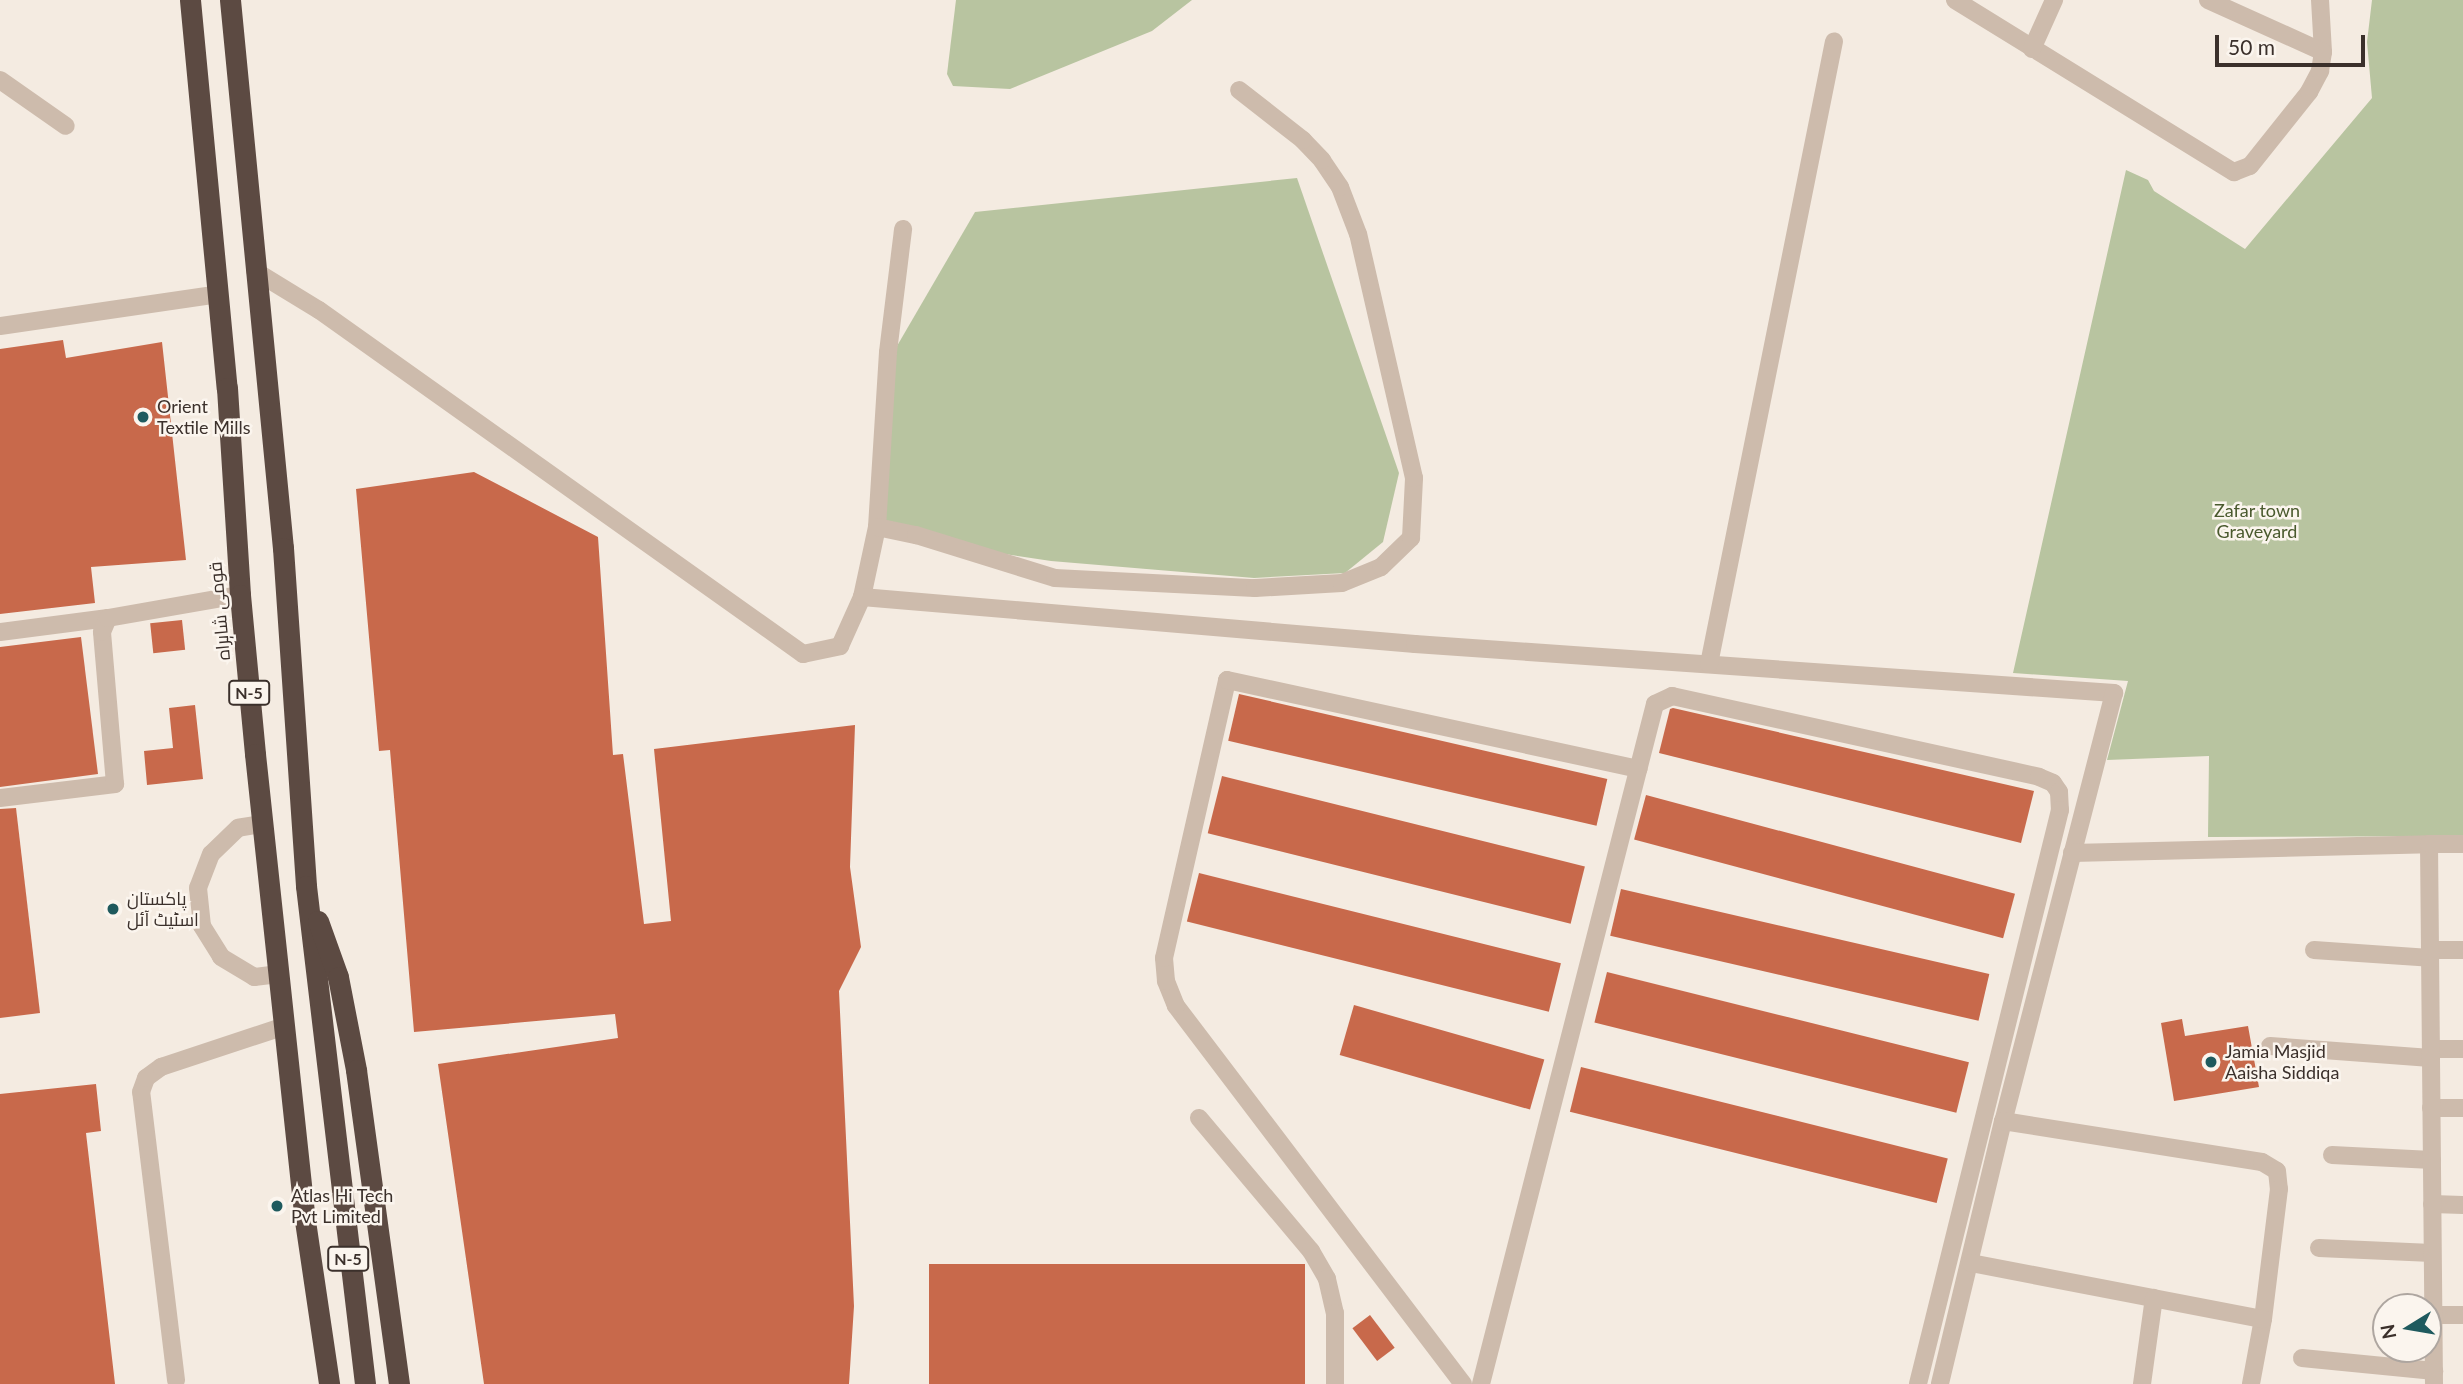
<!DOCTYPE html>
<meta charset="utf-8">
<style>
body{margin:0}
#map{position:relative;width:2463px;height:1384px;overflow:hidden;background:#f4ebe1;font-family:Lato,Cairo,sans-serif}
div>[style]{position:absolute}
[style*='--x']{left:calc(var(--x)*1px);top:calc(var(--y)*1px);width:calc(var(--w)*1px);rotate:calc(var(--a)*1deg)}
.green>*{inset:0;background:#b8c4a0}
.building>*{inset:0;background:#c8694b;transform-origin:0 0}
.minor>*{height:18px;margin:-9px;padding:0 9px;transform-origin:9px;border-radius:9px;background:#cdbbac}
.highway>*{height:21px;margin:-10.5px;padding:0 10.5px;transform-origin:10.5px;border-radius:10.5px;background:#5c4a42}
.dots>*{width:19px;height:19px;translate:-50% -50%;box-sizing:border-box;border:4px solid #fbf5ee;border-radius:50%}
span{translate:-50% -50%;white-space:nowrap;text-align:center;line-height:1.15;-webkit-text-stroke:5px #fbf5ee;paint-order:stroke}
.shield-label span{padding:2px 5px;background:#fbf5ee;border:2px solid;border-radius:5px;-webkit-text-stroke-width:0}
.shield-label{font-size:16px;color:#3b302b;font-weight:700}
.poi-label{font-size:18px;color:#3b302b}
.left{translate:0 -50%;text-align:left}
.park-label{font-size:18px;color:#4a5a2e}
.street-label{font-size:18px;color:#3b302b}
.north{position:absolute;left:2372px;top:1293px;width:70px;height:70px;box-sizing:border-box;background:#fbf5ee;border:2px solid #aea6a0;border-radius:50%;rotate:259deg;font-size:19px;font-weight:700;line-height:28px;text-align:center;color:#3b302b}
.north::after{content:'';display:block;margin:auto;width:24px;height:32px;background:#1f5a5e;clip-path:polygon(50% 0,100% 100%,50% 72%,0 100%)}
.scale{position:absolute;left:2215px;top:35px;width:150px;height:32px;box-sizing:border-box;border:4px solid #3b302b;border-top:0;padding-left:9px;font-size:21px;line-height:24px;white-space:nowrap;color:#3b302b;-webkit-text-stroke:5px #fbf5ee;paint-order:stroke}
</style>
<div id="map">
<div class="green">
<div style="clip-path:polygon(956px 0,1192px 0,1152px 31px,1010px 89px,953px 86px,947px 74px)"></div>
<div style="clip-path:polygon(2372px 0,2463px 0,2463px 836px,2208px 837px,2209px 756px,2107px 760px,2128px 681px,2013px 673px,2126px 170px,2148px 180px,2154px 191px,2245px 249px,2372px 98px,2367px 42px)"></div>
<div style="clip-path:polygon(1297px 178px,1399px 473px,1383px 542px,1345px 573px,1254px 578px,1051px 561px,878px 535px,890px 358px,975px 212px)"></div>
</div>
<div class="building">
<div style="clip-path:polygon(63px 340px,66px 358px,162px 342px,186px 560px,91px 567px,95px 603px,0 614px,0 349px)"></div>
<div style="clip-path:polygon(474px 472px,598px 537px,613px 755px,623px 754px,644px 924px,671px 921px,654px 749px,855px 725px,850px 867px,861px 947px,839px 991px,854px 1306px,849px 1384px,484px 1384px,438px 1064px,618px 1038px,615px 1014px,414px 1032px,390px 750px,379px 751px,356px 489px)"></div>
<div style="left:182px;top:620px;width:30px;height:32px;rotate:84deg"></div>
<div style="clip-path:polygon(81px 637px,98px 774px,0 787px,0 647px)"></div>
<div style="left:1239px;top:694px;width:378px;height:48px;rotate:13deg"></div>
<div style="clip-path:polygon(195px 705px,203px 779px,147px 785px,144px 751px,173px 748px,169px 708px)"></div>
<div style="clip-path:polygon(1673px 708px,2034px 791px,2021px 843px,1659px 753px,1670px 709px)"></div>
<div style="left:1222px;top:776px;width:374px;height:59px;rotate:14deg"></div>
<div style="left:1646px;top:795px;width:382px;height:46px;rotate:15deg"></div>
<div style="clip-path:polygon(16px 808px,40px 1013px,0 1018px,0 809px)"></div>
<div style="left:1199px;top:873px;width:373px;height:50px;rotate:14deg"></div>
<div style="left:1621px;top:889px;width:378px;height:48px;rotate:13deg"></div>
<div style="left:1607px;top:972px;width:373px;height:52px;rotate:14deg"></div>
<div style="left:1354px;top:1005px;width:198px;height:52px;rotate:16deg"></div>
<div style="clip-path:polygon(2182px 1019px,2185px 1036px,2248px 1026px,2259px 1087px,2174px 1101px,2161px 1023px)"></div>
<div style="left:1581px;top:1067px;width:378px;height:46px;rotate:14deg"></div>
<div style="clip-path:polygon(96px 1084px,101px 1131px,86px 1133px,115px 1384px,0 1384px,0 1094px)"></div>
<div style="left:929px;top:1264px;width:376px;height:120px"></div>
<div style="left:1370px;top:1315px;width:41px;height:22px;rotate:53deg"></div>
</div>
<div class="minor">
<div style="--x:1955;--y:0;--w:328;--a:31.7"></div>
<div style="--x:2234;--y:172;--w:17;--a:-21"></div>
<div style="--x:2250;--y:166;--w:95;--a:-51.4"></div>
<div style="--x:2309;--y:92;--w:24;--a:-62"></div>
<div style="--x:2320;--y:71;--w:19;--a:-81"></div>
<div style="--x:2323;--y:52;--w:52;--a:-93.3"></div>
<div style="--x:2208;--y:0;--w:126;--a:24.3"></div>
<div style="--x:2032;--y:49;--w:54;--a:-65.8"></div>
<div style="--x:0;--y:80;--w:80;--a:34.9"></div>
<div style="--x:255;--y:271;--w:75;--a:31.4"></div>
<div style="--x:319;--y:310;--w:594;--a:35.4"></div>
<div style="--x:803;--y:654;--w:38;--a:-12"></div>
<div style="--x:840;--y:646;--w:54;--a:-65.8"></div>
<div style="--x:862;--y:597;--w:72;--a:-77.9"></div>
<div style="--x:877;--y:527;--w:175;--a:-86.4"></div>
<div style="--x:888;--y:352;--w:124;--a:-83"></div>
<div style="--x:0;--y:326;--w:221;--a:-8.3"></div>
<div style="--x:877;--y:527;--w:40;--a:12"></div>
<div style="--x:916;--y:535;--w:145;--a:17.2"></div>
<div style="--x:1055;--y:578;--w:200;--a:2.9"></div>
<div style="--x:1255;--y:588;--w:87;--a:-3.3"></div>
<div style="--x:1342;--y:583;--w:42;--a:-22.3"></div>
<div style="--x:1381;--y:567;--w:42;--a:-44"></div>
<div style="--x:1411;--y:538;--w:60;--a:-87.1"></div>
<div style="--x:1414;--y:478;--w:250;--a:-102.9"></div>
<div style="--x:1358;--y:234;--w:50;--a:-111"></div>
<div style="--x:1340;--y:187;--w:32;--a:-124"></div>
<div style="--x:1322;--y:160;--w:28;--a:-134"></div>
<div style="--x:1303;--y:140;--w:81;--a:-142"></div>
<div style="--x:862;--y:597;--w:555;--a:4.86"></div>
<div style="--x:1415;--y:644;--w:701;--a:4.01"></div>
<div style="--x:2114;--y:693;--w:442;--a:104.5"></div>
<div style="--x:2003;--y:1121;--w:270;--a:103.5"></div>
<div style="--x:0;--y:632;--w:109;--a:-7.4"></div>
<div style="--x:1709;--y:664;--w:635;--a:-78.65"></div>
<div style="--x:0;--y:798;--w:116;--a:-6.9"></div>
<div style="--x:115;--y:784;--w:153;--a:-94.9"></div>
<div style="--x:102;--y:632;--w:15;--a:-67"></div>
<div style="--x:108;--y:618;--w:134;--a:-9.9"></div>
<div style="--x:262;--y:824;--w:24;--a:171"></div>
<div style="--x:238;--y:828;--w:37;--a:136"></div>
<div style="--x:211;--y:854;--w:36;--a:111"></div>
<div style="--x:198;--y:888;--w:38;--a:84"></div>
<div style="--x:202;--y:926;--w:36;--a:58"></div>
<div style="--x:221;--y:957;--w:39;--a:31"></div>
<div style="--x:254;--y:977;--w:25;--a:-7"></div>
<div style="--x:2072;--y:853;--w:357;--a:-1.4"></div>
<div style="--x:2314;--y:950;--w:116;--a:3.9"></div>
<div style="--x:2430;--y:950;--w:33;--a:0"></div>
<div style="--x:2270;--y:1046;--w:161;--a:4.3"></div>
<div style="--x:2431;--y:1049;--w:32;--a:0"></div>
<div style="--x:2431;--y:1108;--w:32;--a:0"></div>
<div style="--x:1199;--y:1118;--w:174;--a:49.9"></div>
<div style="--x:1311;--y:1251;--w:32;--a:60"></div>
<div style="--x:1327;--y:1279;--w:35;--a:77"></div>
<div style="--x:1335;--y:1313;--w:71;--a:90"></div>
<div style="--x:2003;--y:1121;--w:262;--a:9"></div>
<div style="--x:2262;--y:1162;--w:17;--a:31"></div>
<div style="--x:2277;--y:1171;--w:18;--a:84"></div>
<div style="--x:2279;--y:1189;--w:131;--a:97"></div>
<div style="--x:2263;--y:1319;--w:66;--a:100.5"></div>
<div style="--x:2332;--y:1155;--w:100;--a:2.9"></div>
<div style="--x:2432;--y:1204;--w:31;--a:2"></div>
<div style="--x:2319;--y:1248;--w:113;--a:2.5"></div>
<div style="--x:1971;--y:1263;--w:297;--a:10.9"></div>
<div style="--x:2433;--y:1315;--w:30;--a:0"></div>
<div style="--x:2302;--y:1358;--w:133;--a:5.6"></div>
<div style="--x:176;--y:1380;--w:290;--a:-96.9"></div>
<div style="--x:141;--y:1092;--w:15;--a:-70"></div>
<div style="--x:146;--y:1078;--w:19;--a:-36"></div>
<div style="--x:161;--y:1067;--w:127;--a:-18.3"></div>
<div style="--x:1463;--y:1384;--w:475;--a:-127.2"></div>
<div style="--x:1176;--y:1006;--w:27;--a:-112"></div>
<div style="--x:1166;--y:981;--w:23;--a:-95"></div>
<div style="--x:1164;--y:958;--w:285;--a:-77.2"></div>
<div style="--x:1227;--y:680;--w:421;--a:12.2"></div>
<div style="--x:1481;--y:1384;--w:702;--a:-75.65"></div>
<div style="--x:1655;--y:704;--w:19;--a:-25"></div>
<div style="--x:1672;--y:696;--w:376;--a:12.4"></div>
<div style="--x:2039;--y:777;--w:15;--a:23"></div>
<div style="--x:2053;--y:783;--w:11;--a:56"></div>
<div style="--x:2059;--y:792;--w:18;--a:87"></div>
<div style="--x:2060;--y:810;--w:591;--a:103.9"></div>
<div style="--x:2142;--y:1384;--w:87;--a:-82.1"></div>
<div style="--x:2434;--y:1384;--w:540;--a:-90.53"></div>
<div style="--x:2429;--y:844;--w:34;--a:0"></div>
</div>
<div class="highway">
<div style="--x:190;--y:0;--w:390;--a:84.6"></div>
<div style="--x:227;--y:388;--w:207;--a:86.4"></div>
<div style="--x:240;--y:595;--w:160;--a:84.6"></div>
<div style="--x:255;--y:754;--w:463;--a:83.9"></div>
<div style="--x:304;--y:1214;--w:172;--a:81.6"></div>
<div style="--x:230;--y:0;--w:551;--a:84.48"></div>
<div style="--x:283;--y:548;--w:339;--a:86.1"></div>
<div style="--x:306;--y:886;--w:501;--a:83.24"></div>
<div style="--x:318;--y:921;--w:59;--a:70.3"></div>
<div style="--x:338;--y:977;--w:95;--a:79"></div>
<div style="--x:356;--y:1070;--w:317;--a:82.2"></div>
</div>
<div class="dots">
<div style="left:143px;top:417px;background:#1f5a5e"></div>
<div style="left:113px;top:909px;background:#1f5a5e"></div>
<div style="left:2211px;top:1062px;background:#1f5a5e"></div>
<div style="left:277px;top:1206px;background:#1f5a5e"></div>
</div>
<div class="shield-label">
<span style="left:249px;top:693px">N-5</span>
<span style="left:348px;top:1259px">N-5</span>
</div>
<div class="poi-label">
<span class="left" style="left:157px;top:417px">Orient<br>Textile Mills</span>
<span class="left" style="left:127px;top:909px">پاکستان<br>اسٹیٹ آئل</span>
<span class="left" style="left:2225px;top:1062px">Jamia Masjid<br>Aaisha Siddiqa</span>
<span class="left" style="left:291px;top:1206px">Atlas Hi Tech<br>Pvt Limited</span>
</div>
<div class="park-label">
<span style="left:2257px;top:521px">Zafar town<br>Graveyard</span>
</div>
<div class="street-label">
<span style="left:219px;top:611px;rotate:-95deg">قومی شاہراہ</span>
</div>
<div class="north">N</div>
<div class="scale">50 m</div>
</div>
